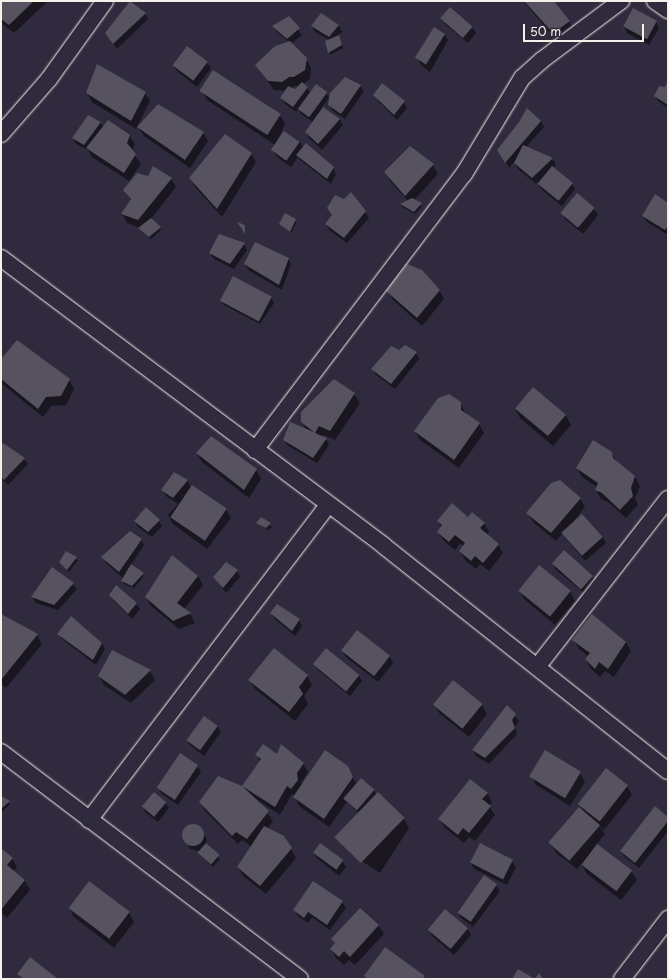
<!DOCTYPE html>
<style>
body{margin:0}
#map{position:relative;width:669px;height:980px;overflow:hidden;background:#2f2a3d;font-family:"Playpen Sans",sans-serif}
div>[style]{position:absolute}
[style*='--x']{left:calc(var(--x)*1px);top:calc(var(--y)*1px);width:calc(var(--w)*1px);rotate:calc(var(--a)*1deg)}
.shadow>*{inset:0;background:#0007}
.building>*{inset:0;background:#56525f;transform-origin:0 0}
.round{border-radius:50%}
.roads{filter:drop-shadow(0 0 1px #f4f1e8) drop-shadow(0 0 1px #f4f1e8)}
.minor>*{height:16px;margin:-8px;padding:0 8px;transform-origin:8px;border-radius:8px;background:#2f2a3d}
span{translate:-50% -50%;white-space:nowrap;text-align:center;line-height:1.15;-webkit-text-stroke:3px #2f2a3d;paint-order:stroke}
.frame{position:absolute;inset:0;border:2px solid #f4f1e8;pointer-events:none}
.scale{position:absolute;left:523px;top:24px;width:121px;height:18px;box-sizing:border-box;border:2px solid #f4f1e8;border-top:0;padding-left:5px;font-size:12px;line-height:14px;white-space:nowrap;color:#f4f1e8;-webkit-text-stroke:3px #2f2a3d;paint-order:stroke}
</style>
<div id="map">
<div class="shadow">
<div style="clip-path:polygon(1px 1px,48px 1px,14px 33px,1px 23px)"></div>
<div style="clip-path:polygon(523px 1px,553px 1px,575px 30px,558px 42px)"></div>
<div style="clip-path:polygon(145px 13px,148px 19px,117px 49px,106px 33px)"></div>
<div style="clip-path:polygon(322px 14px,339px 26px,342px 32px,338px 36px,343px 48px,330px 55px,329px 40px,315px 32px,312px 26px)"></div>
<div style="clip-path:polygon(evenodd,288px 17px,302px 35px,291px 44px,306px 59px,311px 68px,310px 79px,303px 84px,311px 93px,326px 92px,329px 98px,322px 107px,340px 120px,343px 125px,322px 150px,309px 138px,306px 132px,313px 122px,301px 114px,299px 109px,296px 112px,285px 104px,281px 98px,286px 91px,274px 90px,256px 65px,290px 43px,277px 32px,274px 26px,288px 17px,294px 86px,299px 86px,295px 90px,291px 88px,294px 86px)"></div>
<div style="clip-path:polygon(442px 19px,472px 27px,476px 33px,468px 43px,446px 25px)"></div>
<div style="clip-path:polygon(656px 22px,659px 28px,649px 45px,627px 33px,624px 27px)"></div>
<div style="clip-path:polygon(445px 35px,448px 40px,430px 72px,421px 65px,418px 59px)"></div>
<div style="clip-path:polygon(207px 63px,211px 68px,197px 87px,177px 71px,174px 65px)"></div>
<div style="clip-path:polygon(668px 83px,668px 108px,659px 102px,655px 96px,665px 88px)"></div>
<div style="clip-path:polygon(360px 86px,364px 91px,345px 119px,333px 111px,329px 105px)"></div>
<div style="clip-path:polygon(202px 91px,280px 115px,285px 124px,275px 145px,207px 100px)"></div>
<div style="clip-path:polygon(87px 93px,145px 93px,150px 101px,136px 129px,92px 102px)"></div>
<div style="clip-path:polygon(375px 95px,404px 102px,407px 108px,397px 120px,378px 101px)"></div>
<div style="clip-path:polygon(541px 121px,544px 127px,526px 147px,553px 159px,556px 165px,553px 168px,572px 184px,575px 189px,562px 206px,541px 189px,537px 182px,536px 184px,518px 169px,514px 162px,509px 168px,499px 150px)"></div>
<div style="clip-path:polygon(100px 122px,103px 127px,129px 135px,135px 144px,132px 151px,141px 164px,129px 181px,92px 157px,88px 150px,76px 144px,73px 138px)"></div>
<div style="clip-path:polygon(138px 127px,203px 132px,208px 141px,190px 168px,144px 136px)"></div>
<div style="clip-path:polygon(300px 142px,303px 148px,333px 168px,336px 174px,331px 184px,300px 160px,298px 157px,291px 167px,277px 157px,273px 151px)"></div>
<div style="clip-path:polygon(251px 153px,256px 162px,222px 217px,195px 187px,190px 178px)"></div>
<div style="clip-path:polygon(433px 165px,438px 174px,414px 200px,422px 206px,415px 214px,402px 207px,401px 205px,408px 201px,390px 181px,385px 172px)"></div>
<div style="clip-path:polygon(148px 177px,171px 179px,176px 187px,151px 219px,161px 230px,151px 239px,138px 227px,127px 223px,122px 214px,131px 201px,125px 190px)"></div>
<div style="clip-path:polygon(351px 194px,369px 218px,347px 243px,329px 230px,326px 224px,344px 200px)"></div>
<div style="clip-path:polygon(577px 195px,594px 209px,598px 215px,583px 234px,565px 219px,562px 213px)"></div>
<div style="clip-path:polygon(668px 204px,668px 235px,647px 222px,643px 216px)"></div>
<div style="clip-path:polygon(295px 220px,296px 223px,291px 233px,280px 224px)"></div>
<div style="clip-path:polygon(244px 244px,247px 250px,234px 269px,214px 259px,210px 253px)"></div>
<div style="clip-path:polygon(288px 258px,291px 264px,282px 290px,248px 270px,245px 264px)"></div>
<div style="clip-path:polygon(439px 290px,444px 299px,422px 326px,393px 300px,388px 291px)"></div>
<div style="clip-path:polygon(271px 298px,274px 303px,260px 324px,224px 305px,221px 300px)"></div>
<div style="clip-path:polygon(399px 352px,416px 353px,419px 359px,395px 389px,376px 375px,373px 369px)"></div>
<div style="clip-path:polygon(1px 361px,69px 380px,74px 389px,66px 405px,51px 406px,43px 417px,1px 383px)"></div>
<div style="clip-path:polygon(334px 380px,354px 394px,360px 403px,335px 440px,324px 435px,323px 437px,326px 439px,329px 445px,317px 463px,287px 445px,284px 440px,306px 430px,302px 422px)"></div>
<div style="clip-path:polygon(533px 388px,566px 416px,571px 425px,553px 446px,520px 418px,515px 409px)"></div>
<div style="clip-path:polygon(460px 403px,466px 414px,479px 424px,484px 433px,459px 468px,420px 440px,415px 431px)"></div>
<div style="clip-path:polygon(1px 447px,24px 459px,28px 464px,8px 485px,1px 478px)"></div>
<div style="clip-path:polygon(197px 453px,256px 470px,261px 479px,249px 498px,202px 462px)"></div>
<div style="clip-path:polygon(611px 453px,617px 462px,635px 477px,640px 486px,635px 498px,638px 505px,626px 518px,608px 502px,601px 499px,596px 490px,597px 487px,582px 477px,577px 468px)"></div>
<div style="clip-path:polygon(174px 473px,188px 481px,191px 488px,226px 509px,231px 518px,207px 549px,173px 524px,168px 515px,178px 504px,166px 496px,163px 490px)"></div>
<div style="clip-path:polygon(580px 498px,585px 507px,573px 522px,603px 537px,606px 543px,585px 561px,562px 534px,556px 541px,533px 522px,528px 513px)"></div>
<div style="clip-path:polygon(261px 518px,272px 527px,268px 530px,257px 523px)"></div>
<div style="clip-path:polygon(468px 518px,484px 523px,489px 532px,487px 535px,498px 544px,503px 553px,489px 571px,480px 564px,476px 569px,465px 560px,460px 551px,464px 546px,460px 543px,455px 550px,444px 541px,438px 532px,442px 528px,438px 521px)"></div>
<div style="clip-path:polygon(135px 521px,159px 521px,162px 526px,152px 537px,138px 527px)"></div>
<div style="clip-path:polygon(141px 539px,144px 545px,131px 565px,144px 576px,134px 588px,124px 584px,122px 581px,124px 579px,106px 563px,103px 557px)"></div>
<div style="clip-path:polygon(66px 553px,78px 560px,69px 572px,60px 562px)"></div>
<div style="clip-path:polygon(226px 563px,237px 571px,240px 577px,226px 593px,214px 577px)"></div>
<div style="clip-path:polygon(553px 564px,592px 576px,596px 582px,585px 594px,556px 570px)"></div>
<div style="clip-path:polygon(539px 567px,570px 592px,575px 601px,555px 625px,525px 600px,519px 591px)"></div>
<div style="clip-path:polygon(198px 576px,203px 585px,184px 609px,190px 614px,195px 623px,179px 629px,151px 606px,146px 597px)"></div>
<div style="clip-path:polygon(73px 584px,77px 589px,58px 610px,36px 603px,32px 597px)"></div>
<div style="clip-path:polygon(110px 595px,136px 604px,140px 609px,132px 619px,114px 601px)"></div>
<div style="clip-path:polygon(271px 613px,299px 620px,302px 626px,295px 636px,275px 619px)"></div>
<div style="clip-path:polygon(1px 616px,37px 635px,42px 644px,6px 688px,1px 684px)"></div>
<div style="clip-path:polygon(357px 632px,390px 657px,393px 663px,378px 682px,346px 657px,342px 651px)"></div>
<div style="clip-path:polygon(58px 634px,102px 643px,105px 649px,96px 665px,62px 639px)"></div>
<div style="clip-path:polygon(574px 640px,626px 642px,631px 651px,614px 677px,605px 671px,600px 677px,591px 669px,586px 660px,588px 656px,579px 649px)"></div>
<div style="clip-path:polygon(113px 651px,150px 671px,155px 680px,131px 703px,104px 685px,99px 676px)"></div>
<div style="clip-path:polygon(314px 664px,358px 675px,362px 681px,350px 696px,318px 670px)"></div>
<div style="clip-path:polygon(307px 676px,312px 685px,304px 696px,308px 704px,295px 721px,255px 689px,250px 681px)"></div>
<div style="clip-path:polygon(453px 682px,482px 705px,487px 714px,469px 737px,440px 714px,434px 705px)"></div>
<div style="clip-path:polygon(507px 707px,519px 721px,515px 727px,517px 734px,489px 764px,476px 756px,473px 750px)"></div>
<div style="clip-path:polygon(217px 726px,221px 732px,204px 756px,191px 746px,187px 741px)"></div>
<div style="clip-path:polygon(256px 755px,277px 755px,303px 763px,308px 772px,301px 783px,302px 786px,347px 766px,357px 785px,374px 790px,377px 796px,404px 819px,409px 828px,380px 873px,351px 854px,345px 845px,370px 804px,361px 815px,347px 802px,329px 827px,299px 806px,295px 796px,292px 794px,280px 815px,259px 801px,273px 821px,267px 829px,291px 849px,296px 858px,266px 894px,243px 876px,238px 867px,252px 847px,242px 840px,238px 844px,205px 811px,200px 802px,243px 787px,260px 761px)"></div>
<div style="clip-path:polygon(197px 766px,201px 772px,178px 805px,161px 793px,158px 787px)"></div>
<div style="clip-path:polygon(580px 773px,585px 782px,570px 806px,536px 785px,531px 776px)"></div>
<div style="clip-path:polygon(627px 786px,632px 795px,604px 830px,600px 826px,605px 834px,596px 845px,631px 871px,637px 880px,621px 900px,587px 874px,581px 864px,577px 869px,556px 853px,551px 844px,583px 812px,579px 804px)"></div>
<div style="clip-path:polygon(487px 793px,492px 802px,489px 806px,495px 815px,475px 841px,469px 837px,464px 843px,445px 828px,439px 819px)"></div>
<div style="clip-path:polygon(1px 797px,10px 804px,1px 813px)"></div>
<div style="clip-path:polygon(165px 802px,169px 808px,158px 822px,146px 813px,143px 807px)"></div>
<div style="clip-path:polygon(668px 818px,668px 831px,639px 868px,625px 857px,621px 852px)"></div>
<div style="clip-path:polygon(190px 826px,199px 827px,207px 839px,206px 844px,220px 859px,213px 867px,200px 855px,199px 851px,190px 849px,186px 842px,184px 836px,185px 830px)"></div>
<div style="clip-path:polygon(320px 844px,342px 861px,346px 867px,339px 876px,317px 858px,313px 852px)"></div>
<div style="clip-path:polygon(1px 849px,12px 858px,17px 867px,13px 872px,25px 881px,30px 890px,7px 918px,1px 913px)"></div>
<div style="clip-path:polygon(512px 861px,516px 867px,507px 885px,474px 869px,471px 863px)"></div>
<div style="clip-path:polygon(314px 882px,342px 902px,346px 908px,330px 930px,312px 917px,308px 923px,298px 916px,294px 910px)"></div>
<div style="clip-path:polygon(496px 885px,500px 891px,473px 927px,461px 918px,458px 912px)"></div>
<div style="clip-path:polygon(69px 908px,129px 913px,134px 922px,114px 948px,74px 917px)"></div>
<div style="clip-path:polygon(445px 910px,468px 929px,471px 935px,454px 955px,432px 936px,429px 930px)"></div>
<div style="clip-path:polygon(378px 925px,384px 934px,355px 965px,349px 960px,344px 965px,336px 958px,331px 949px,335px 944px,333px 939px)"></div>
</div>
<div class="building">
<div style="clip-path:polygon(1px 1px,34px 1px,9px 25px,1px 19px)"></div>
<div style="clip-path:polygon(130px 1px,146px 13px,113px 44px,105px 33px)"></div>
<div style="clip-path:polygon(524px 1px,554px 1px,570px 21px,553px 33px)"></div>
<div style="left:450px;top:7px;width:30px;height:15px;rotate:41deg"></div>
<div style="left:633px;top:8px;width:27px;height:21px;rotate:28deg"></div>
<div style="clip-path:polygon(321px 13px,339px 25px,329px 37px,311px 26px)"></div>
<div style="clip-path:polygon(289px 16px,300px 28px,287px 39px,272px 26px)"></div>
<div style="left:434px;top:27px;width:13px;height:36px;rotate:32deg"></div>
<div style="clip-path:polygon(339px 35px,342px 45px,328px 53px,325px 41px)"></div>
<div style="clip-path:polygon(290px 41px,307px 58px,305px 70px,294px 77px,289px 77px,282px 82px,268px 81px,255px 65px,275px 46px)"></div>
<div style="left:187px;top:46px;width:26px;height:24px;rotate:37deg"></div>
<div style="clip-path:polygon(97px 64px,146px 92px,131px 121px,86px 93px)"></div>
<div style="left:213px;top:70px;width:81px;height:25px;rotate:33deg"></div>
<div style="clip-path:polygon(345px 77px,361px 85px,341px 114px,328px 105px,330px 93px)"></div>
<div style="clip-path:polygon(668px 80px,668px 105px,654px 96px,659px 86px,665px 87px)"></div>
<div style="clip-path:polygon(302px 82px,308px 87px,293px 107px,280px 98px,288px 86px,295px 89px)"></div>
<div style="clip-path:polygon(382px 83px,405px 101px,394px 115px,373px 95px)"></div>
<div style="left:316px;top:84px;width:14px;height:31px;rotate:36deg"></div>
<div style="clip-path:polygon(158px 104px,204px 132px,185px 160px,137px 127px)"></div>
<div style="clip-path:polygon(323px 107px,340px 119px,318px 144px,305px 132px)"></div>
<div style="clip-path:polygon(527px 108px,541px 121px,505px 163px,497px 150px,519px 122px)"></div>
<div style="clip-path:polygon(88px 115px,101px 122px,84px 145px,72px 138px)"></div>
<div style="clip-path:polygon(108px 120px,130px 135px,127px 143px,136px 154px,124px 173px,86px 148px)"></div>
<div style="left:284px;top:131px;width:19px;height:23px;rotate:35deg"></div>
<div style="clip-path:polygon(225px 134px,252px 153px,217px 209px,189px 178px)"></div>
<div style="clip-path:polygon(306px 143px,334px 167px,327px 179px,296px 155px)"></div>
<div style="clip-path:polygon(523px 145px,553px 158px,532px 178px,514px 163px)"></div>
<div style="clip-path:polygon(410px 146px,434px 164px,405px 196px,384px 172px)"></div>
<div style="clip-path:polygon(153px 166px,172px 178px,138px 220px,121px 214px,131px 199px,123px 190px,137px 173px,148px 176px)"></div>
<div style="left:552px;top:166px;width:27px;height:23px;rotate:39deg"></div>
<div style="clip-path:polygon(351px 192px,366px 211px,344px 238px,325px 224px,332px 215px,327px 208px,335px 195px,344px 199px)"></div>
<div style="left:577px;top:193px;width:23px;height:26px;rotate:40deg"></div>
<div style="clip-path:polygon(655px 194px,668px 203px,668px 226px,665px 230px,642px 216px)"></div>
<div style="clip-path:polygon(412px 198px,422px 203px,414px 212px,400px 204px)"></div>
<div style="clip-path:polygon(285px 213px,296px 219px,290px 232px,279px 224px)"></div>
<div style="clip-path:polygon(151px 218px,161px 227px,149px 237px,138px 228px)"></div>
<div style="clip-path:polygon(237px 222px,245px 225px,245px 234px)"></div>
<div style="clip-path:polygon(219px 234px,245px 243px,230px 264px,209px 253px)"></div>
<div style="clip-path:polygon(255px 242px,289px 258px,279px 285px,244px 264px)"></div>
<div style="clip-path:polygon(407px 264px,422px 270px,440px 290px,417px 318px,386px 291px)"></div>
<div style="left:233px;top:276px;width:44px;height:28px;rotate:28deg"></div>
<div style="clip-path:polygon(17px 340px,70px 379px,61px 396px,46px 397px,38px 409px,1px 379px,1px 359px)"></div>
<div style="clip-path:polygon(405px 345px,417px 352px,391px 384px,371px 369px,391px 346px,399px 350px)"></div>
<div style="clip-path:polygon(334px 379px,355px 393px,330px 431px,319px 426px,315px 433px,327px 438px,313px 458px,283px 440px,290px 422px,314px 432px,301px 422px,301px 412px)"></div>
<div style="left:533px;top:387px;width:43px;height:28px;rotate:40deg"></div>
<div style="clip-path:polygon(449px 394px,461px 402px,461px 410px,480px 423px,454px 460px,414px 431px,438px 398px)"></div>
<div style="clip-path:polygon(211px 436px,257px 469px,244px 490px,196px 453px)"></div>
<div style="clip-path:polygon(593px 440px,612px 452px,613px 458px,635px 476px,631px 488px,633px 496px,620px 510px,602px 493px,595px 490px,598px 483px,576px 468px)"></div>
<div style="clip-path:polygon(3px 443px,25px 458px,4px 480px,1px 477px,1px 445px)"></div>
<div style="clip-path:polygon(174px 472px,188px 480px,173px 498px,161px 490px)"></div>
<div style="clip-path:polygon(560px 480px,581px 498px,551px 533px,526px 513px,551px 483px)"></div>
<div style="left:192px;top:485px;width:42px;height:39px;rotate:34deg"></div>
<div style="clip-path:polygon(452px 503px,468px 517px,472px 512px,485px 523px,480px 528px,499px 544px,483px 563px,475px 556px,471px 561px,459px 551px,465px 543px,455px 535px,449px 542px,437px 532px,442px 525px,437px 521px)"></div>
<div style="clip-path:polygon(146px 507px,160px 520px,148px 532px,134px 521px)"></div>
<div style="left:582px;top:514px;width:31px;height:28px;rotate:48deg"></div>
<div style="clip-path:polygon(261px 517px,271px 523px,266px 528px,256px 523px)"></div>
<div style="clip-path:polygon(130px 531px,142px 539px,119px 572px,101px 557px)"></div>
<div style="left:564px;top:550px;width:39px;height:18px;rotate:42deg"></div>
<div style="clip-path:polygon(66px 551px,77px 557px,67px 570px,59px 562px)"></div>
<div style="clip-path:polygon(172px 555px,198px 576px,177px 603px,191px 613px,173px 621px,145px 597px)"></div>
<div style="clip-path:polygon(226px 562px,238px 570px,223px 588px,213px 577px)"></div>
<div style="clip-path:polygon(131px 564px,144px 573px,132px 586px,121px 581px)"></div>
<div style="left:539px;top:565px;width:41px;height:33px;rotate:39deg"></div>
<div style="clip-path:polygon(52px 567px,74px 583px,54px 605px,31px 597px)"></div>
<div style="clip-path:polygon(116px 585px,137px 603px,128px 614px,109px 595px)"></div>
<div style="clip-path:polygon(277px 604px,300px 619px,292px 631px,270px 613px)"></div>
<div style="clip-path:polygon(1px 614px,38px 634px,1px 680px)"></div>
<div style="clip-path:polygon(592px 614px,626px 642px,608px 669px,599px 662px,595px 669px,585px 659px,590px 653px,572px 640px)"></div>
<div style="clip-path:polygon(71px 616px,102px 643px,93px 660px,57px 634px)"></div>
<div style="left:357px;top:630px;width:42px;height:26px;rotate:38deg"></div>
<div style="clip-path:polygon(274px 648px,308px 675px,299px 687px,303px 694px,289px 712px,248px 680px)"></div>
<div style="left:326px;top:648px;width:43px;height:21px;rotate:39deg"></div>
<div style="clip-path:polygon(112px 650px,151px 670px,125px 695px,98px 676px)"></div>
<div style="left:453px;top:680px;width:38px;height:32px;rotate:39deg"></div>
<div style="clip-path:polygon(507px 705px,516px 714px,512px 720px,515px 728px,485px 758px,472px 750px)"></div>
<div style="left:204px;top:716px;width:17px;height:30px;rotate:36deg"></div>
<div style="clip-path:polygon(263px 744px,277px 754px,281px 744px,304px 763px,297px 773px,298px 780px,291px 789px,287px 786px,275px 807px,242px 786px,269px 811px,247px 839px,236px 832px,232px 836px,199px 802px,218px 776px,242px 786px,261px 759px,255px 755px)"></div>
<div style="clip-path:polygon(325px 750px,348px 766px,353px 777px,324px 819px,293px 797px)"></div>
<div style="left:545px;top:750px;width:42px;height:31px;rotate:31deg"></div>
<div style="left:180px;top:753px;width:22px;height:42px;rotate:34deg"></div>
<div style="left:606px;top:768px;width:28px;height:46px;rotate:38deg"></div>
<div style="left:361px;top:778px;width:18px;height:27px;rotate:41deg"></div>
<div style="clip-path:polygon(470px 779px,488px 793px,482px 799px,491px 806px,469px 833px,463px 828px,458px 835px,438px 819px)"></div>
<div style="left:154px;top:792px;width:16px;height:19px;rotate:40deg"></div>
<div style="left:378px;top:792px;width:37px;height:63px;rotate:44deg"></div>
<div style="clip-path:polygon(1px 796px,10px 801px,1px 809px)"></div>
<div style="clip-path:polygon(655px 806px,668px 817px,668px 821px,635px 863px,620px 851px)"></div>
<div style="left:579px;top:807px;width:28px;height:47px;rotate:41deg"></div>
<div class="round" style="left:182px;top:824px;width:22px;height:22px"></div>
<div style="clip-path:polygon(264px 826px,284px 836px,292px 848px,260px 886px,237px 867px)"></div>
<div style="left:206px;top:843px;width:18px;height:13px;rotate:41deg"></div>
<div style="left:320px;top:843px;width:29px;height:12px;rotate:36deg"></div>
<div style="left:480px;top:843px;width:37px;height:22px;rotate:27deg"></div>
<div style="left:597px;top:844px;width:44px;height:26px;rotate:37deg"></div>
<div style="clip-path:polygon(1px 848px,13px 858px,7px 865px,25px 880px,1px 910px)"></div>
<div style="left:484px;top:875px;width:16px;height:46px;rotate:35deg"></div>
<div style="left:89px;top:881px;width:51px;height:34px;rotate:37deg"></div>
<div style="clip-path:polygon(313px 881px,343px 901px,327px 925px,308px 912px,304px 918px,293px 910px)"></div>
<div style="clip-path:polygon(360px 908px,379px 925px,350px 957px,344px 951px,339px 957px,330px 949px,335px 943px,331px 939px)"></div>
<div style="left:445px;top:909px;width:30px;height:27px;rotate:40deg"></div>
<div style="clip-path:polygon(385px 947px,425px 976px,422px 979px,368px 979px,364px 976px)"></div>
<div style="clip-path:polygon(30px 957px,58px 979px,24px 979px,17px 974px)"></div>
<div style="clip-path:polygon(518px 969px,535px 979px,512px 979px)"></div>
<div style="clip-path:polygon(539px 973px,543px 979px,535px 979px)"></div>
</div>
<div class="roads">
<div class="minor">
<div style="--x:655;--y:1;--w:16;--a:35"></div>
<div style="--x:1;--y:134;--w:73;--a:-48.9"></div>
<div style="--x:49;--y:79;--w:96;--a:-54.3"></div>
<div style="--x:1;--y:258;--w:479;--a:36.9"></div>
<div style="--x:384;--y:546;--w:362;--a:38.4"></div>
<div style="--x:255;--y:450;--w:346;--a:-52.9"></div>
<div style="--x:464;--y:174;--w:112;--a:-58.9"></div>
<div style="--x:522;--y:78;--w:27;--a:-42"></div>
<div style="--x:542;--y:60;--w:99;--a:-36.8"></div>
<div style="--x:537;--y:667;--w:213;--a:-52.1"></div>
<div style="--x:1;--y:752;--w:375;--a:37.2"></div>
<div style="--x:89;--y:820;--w:395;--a:-52.8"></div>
<div style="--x:622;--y:979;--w:76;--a:-52.5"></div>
</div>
</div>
<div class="frame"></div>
<div class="scale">50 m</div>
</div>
